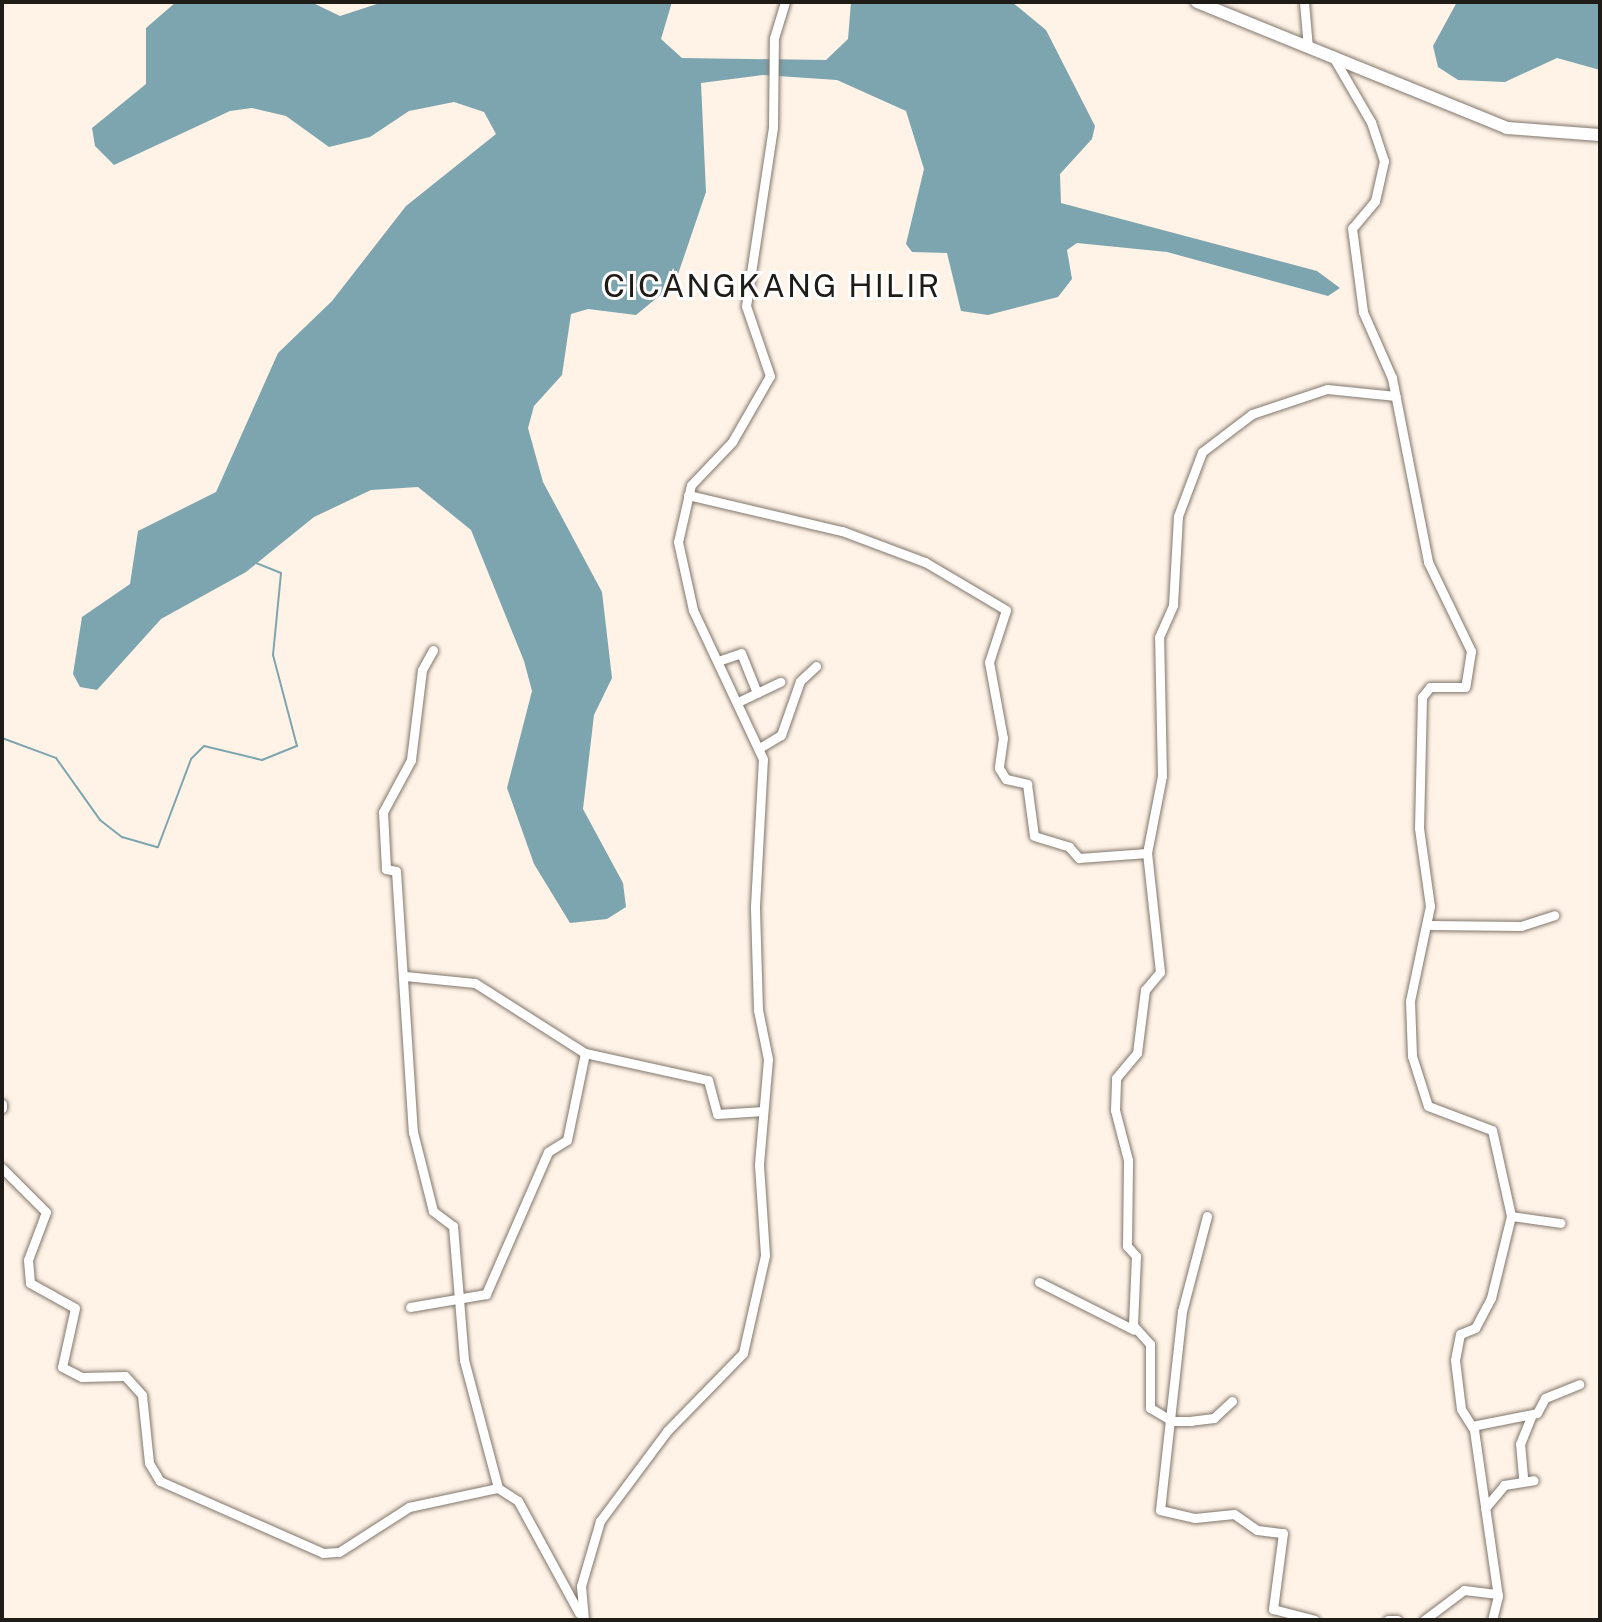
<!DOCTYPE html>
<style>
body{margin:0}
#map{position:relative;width:1602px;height:1622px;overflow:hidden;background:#fff3e7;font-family:"Public Sans",sans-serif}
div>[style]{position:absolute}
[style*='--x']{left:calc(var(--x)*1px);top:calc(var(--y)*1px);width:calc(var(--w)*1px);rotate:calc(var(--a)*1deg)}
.water>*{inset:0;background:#7da5af}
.stream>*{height:2px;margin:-1px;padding:0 1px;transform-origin:1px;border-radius:1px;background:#7da5af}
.roads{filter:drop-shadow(0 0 2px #81766c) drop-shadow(0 0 2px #81766c)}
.minor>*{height:9px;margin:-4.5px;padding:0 4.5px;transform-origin:4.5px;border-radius:4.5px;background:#fff}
.secondary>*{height:12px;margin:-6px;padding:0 6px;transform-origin:6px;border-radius:6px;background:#fff}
span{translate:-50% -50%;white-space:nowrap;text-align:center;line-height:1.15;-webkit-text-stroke:6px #fff;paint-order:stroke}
.quarter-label{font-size:32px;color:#1f1b16;letter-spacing:2px}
.frame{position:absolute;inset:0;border:4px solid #1f1b16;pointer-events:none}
</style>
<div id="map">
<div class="water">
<div style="clip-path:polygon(176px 2px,311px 2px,340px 16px,383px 2px,672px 2px,661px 39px,682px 58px,826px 60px,848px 39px,851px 2px,1012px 2px,1046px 30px,1095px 126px,1092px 139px,1060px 174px,1061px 203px,1317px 271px,1340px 288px,1328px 296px,1167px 252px,1077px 243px,1067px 250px,1072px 279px,1058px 297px,988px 315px,961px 311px,947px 253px,912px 252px,906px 244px,924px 169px,906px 111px,837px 80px,763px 75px,701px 83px,706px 192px,675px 283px,636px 315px,588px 309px,571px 314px,562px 375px,534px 406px,528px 428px,543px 482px,602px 592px,612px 678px,594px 715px,583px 809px,623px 883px,626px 907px,607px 919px,570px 923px,534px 864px,507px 788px,532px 691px,524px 661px,471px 530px,418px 487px,371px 490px,314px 517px,246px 572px,161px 619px,97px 690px,80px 687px,73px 674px,82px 617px,130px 584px,138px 531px,216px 492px,278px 353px,332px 301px,406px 206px,496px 134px,484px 112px,454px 102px,409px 111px,370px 137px,329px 147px,286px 116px,252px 108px,230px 111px,114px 165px,95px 146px,92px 128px,146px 84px,146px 28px)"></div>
<div style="clip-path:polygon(1457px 2px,1600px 2px,1600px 70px,1557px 58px,1505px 82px,1458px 80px,1438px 67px,1433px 46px)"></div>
</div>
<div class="stream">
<div style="--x:2;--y:738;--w:58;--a:20.3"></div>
<div style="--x:56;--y:758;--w:76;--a:54.6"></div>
<div style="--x:100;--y:820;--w:28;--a:38"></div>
<div style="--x:122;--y:837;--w:37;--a:16"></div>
<div style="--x:158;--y:847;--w:94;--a:-69.4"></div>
<div style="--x:191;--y:759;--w:18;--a:-45"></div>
<div style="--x:204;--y:746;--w:60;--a:13.6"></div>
<div style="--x:262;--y:760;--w:38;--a:-22"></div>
<div style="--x:297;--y:746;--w:94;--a:-104.8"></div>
<div style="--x:273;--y:655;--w:82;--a:-84.4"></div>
<div style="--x:281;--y:573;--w:29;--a:-158"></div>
</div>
<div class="roads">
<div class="minor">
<div style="--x:1304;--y:2;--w:46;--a:85"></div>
<div style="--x:1332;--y:55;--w:78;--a:59.8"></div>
<div style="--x:1371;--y:122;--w:41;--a:71.6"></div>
<div style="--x:1384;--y:161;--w:41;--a:102.7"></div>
<div style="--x:1375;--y:201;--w:35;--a:130"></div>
<div style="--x:1352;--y:228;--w:85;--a:82.5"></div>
<div style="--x:1363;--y:312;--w:72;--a:66.3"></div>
<div style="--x:1392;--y:378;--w:187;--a:78.9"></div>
<div style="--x:1428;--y:562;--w:99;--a:64.2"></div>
<div style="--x:1471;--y:651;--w:36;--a:99"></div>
<div style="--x:1465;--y:687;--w:35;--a:180"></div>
<div style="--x:1430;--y:687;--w:13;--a:129"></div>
<div style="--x:1422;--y:697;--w:131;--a:91.3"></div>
<div style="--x:1419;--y:828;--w:79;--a:82"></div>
<div style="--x:1430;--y:906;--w:97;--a:101.9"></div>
<div style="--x:1410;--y:1001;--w:55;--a:87.9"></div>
<div style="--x:1412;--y:1056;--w:52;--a:72.3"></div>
<div style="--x:1428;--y:1106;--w:68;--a:20.6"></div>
<div style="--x:1492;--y:1130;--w:88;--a:77.5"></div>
<div style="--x:1511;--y:1216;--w:84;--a:103.7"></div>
<div style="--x:1491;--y:1298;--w:34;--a:118"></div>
<div style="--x:1475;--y:1328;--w:16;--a:158"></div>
<div style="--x:1460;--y:1334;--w:26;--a:101"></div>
<div style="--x:1455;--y:1360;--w:49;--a:83"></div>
<div style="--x:1461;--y:1409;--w:25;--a:58"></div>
<div style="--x:1474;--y:1430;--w:168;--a:81.8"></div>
<div style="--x:1498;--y:1596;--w:25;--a:104"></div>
<div style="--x:688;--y:495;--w:158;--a:13.2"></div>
<div style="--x:842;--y:531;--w:89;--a:20.5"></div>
<div style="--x:925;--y:562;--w:94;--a:30.7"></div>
<div style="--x:1006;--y:610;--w:55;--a:108.1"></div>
<div style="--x:989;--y:662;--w:77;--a:79.6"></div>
<div style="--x:1003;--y:738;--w:30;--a:98"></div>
<div style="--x:999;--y:768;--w:13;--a:58"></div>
<div style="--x:1006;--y:779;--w:22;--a:13"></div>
<div style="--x:1027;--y:784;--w:52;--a:82.3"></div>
<div style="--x:1034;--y:836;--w:37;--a:17"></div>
<div style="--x:1069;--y:847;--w:15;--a:48"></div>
<div style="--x:1079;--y:858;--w:68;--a:-4.2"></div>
<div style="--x:433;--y:650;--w:23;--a:119"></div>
<div style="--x:422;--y:670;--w:91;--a:97"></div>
<div style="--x:411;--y:760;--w:59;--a:118.3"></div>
<div style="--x:383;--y:812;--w:57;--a:87"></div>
<div style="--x:386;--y:869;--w:10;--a:11"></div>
<div style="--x:396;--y:871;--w:262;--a:86.3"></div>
<div style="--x:413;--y:1132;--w:81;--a:75.8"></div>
<div style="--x:433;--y:1211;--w:25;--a:37"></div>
<div style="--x:453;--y:1226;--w:134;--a:85.3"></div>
<div style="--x:464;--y:1360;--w:132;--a:75.1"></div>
<div style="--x:718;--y:661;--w:24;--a:-19"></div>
<div style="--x:741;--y:653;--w:43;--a:68.2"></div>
<div style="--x:738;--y:702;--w:47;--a:-25.5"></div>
<div style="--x:761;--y:747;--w:23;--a:-31"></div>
<div style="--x:781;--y:735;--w:57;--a:-70.6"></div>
<div style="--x:800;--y:681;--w:22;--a:-43"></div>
<div style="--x:1428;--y:925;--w:93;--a:0.6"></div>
<div style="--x:1521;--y:926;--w:35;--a:-18"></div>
<div style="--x:405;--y:976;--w:70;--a:5.7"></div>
<div style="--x:475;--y:983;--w:130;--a:32.5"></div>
<div style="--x:585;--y:1053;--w:89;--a:101.7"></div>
<div style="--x:567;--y:1140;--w:22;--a:148"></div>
<div style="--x:548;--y:1152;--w:155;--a:113.6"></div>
<div style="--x:486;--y:1294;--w:77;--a:170.3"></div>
<div style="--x:585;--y:1053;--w:126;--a:12.4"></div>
<div style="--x:708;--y:1080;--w:35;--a:75"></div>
<div style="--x:717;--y:1114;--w:46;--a:-3.7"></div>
<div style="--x:2;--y:1104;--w:4;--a:90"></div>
<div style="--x:2;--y:1168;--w:62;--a:45"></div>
<div style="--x:46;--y:1212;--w:51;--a:110.6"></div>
<div style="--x:28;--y:1260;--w:23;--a:85"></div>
<div style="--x:30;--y:1283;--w:51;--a:29.1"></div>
<div style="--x:75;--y:1308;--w:60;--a:102.4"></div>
<div style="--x:62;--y:1367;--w:22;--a:27"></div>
<div style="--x:82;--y:1377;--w:43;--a:-1.3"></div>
<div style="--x:125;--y:1376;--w:25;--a:48"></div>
<div style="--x:142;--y:1395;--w:68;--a:84.1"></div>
<div style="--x:149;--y:1463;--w:21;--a:59"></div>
<div style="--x:160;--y:1481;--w:178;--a:23.8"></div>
<div style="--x:323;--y:1553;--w:16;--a:-4"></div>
<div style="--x:339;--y:1552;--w:83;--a:-32.7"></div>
<div style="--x:409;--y:1507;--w:91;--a:-12.1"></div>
<div style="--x:498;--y:1488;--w:24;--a:33"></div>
<div style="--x:518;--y:1501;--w:128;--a:61.4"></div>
<div style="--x:1207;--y:1216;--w:98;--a:104.7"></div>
<div style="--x:1182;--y:1311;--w:200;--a:96.3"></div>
<div style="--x:1160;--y:1510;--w:36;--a:13"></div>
<div style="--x:1195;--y:1518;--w:39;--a:-6"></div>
<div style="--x:1234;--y:1514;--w:28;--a:35"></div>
<div style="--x:1257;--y:1530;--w:26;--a:7"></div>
<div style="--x:1283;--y:1533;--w:77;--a:97.5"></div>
<div style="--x:1273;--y:1609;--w:43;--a:14.7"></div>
<div style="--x:1511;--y:1216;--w:50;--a:8"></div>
<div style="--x:1039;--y:1282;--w:106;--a:26.8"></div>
<div style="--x:1232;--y:1401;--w:25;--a:137"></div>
<div style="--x:1214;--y:1418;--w:23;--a:173"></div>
<div style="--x:1191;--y:1421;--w:19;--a:180"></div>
<div style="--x:1172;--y:1421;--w:26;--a:-149"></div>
<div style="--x:1150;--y:1408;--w:64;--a:-90"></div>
<div style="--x:1150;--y:1344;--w:25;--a:-132"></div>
<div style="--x:1133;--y:1325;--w:69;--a:-87.5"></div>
<div style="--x:1136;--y:1256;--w:13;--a:-132"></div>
<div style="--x:1127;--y:1246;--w:86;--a:-89.3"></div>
<div style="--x:1128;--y:1160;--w:52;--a:-104.6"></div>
<div style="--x:1115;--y:1110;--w:32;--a:-88"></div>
<div style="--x:1116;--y:1078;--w:33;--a:-50"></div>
<div style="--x:1137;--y:1053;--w:64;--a:-82.8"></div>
<div style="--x:1145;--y:990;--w:23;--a:-50"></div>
<div style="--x:1160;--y:972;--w:120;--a:-96.2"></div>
<div style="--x:1147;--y:853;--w:78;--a:-79"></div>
<div style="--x:1162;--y:776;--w:139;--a:-91.2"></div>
<div style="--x:1159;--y:637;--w:35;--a:-66"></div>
<div style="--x:1173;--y:605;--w:89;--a:-86.8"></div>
<div style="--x:1178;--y:516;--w:68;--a:-69.4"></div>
<div style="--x:1202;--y:452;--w:63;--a:-37.2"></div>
<div style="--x:1252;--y:414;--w:79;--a:-18.4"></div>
<div style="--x:1327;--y:389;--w:69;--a:5.8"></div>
<div style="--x:1472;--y:1426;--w:66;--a:-11.3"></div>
<div style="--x:1537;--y:1413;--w:17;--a:-62"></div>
<div style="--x:1545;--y:1398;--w:37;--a:-22"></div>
<div style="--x:1523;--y:1477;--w:33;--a:-95"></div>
<div style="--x:1520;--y:1444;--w:32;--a:-68"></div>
<div style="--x:1485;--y:1508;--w:30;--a:-50"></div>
<div style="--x:1504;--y:1485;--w:30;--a:-9"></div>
<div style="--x:584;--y:1620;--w:34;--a:-95"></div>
<div style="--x:581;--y:1586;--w:68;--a:-73.7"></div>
<div style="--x:600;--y:1521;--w:112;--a:-53.3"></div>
<div style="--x:667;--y:1431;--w:109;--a:-45.7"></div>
<div style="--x:743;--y:1353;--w:100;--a:-77.3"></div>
<div style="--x:765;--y:1255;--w:91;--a:-93.8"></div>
<div style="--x:759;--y:1164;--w:105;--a:-85.1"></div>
<div style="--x:768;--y:1059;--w:50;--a:-101.5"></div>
<div style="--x:758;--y:1010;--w:104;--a:-91.7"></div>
<div style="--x:755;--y:906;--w:147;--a:-86.9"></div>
<div style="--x:763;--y:759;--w:165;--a:-115.2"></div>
<div style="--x:693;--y:610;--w:70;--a:-102.4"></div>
<div style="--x:678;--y:542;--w:58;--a:-77.2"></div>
<div style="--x:691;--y:485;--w:59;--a:-46.4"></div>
<div style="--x:732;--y:442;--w:76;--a:-60.1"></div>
<div style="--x:770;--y:376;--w:74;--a:-108.9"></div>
<div style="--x:746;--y:306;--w:181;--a:-81.4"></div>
<div style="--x:773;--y:127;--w:89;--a:-89.4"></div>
<div style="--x:774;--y:38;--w:38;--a:-73"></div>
<div style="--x:1388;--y:1620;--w:9;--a:0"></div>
<div style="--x:1424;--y:1620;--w:50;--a:-36.9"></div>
<div style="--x:1464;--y:1590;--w:34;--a:7"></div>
</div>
<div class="secondary">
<div style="--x:1197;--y:2;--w:335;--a:22.1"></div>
<div style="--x:1507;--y:128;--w:93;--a:4.3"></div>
</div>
</div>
<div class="quarter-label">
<span style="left:772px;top:286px">CICANGKANG HILIR</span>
</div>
<div class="frame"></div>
</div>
